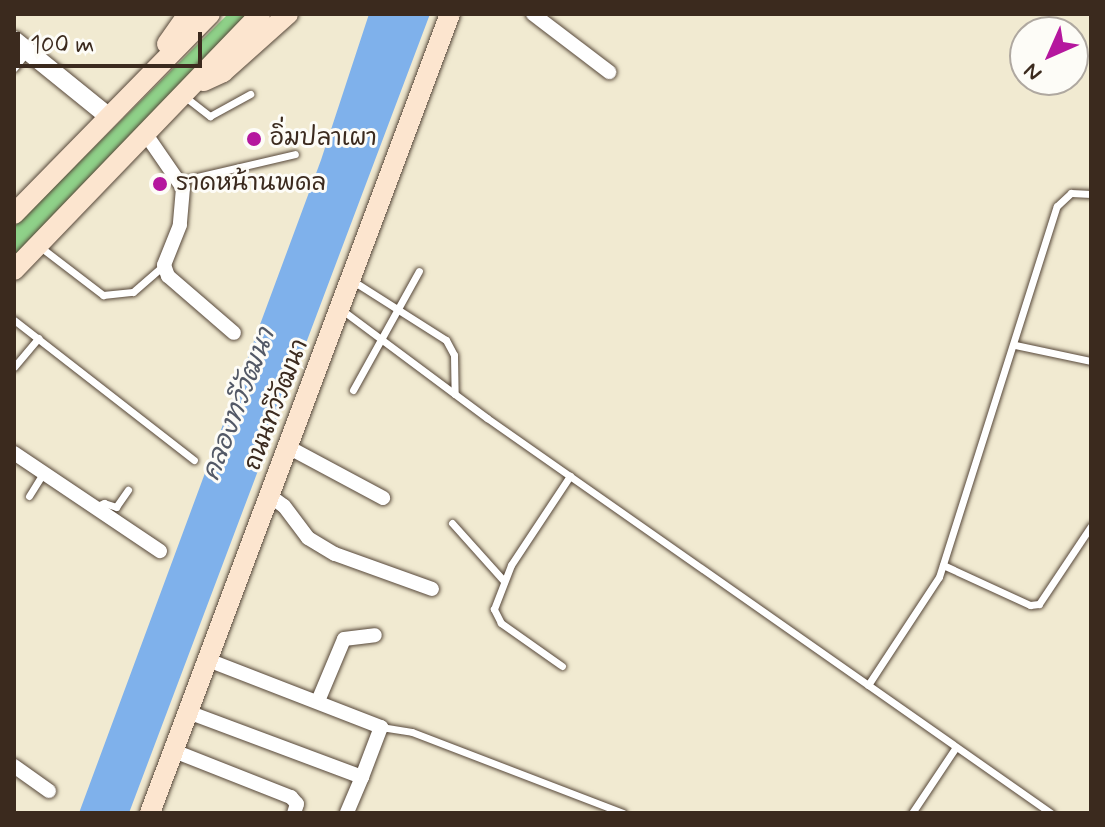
<!DOCTYPE html>
<meta charset="utf-8">
<style>
body{margin:0}
#map{position:relative;width:1105px;height:827px;overflow:hidden;background:#f1ead1;font-family:Mynerve,"Playpen Sans Thai",sans-serif}
div>[style]{position:absolute}
[style*='--x']{left:calc(var(--x)*1px);top:calc(var(--y)*1px);width:calc(var(--w)*1px);rotate:calc(var(--a)*1deg)}
.green>*{inset:0;background:#8fd189}
.water>*{inset:0;background:#7fb1eb}
.roads{filter:drop-shadow(0 0 2px #564739) drop-shadow(0 0 2px #564739)}
.service>*{height:7px;margin:-3.5px;padding:0 3.5px;transform-origin:3.5px;border-radius:3.5px;background:#fff}
.minor>*{height:14px;margin:-7px;padding:0 7px;transform-origin:7px;border-radius:7px;background:#fff}
.tertiary>*{height:18px;margin:-9px;padding:0 9px;transform-origin:9px;border-radius:9px;background:#fff}
.secondary>*{height:20px;margin:-10px;padding:0 10px;transform-origin:10px;border-radius:10px;background:#fce5cf}
.dots>*{width:22px;height:22px;translate:-50% -50%;box-sizing:border-box;border:4px solid #fdfcf7;border-radius:50%}
span{translate:-50% -50%;white-space:nowrap;text-align:center;line-height:1.15;-webkit-text-stroke:6px #fdfcf7;paint-order:stroke}
.poi-label{font-size:24px;color:#3b2a1e}
.left{translate:0 -50%;text-align:left}
.street-label{font-size:24px;color:#3b2a1e}
.water-label{font-size:26px;color:#535966;font-style:italic}
.frame{position:absolute;inset:0;border:16px solid #3b2a1e;pointer-events:none}
.north{position:absolute;left:1009px;top:16px;width:80px;height:80px;box-sizing:border-box;background:#fdfcf7;border:2px solid #afa8a0;border-radius:50%;rotate:225deg;font-size:22px;font-weight:700;line-height:32px;text-align:center;color:#3b2a1e}
.north::after{content:'';display:block;margin:auto;width:28px;height:36px;background:#b5179e;clip-path:polygon(50% 0,100% 100%,50% 72%,0 100%)}
.scale{position:absolute;left:16px;top:32px;width:186px;height:36px;box-sizing:border-box;border:4px solid #3b2a1e;border-top:0;padding-left:10px;font-size:24px;line-height:28px;white-space:nowrap;color:#3b2a1e;-webkit-text-stroke:6px #fdfcf7;paint-order:stroke}
</style>
<div id="map">
<div class="green">
<div style="clip-path:polygon(228px 14px,248px 14px,14px 259px,14px 227px)"></div>
</div>
<div class="water">
<div style="clip-path:polygon(369px 14px,430px 14px,129px 813px,79px 813px,321px 160px)"></div>
</div>
<div class="roads">
<div class="service">
<div style="--x:14;--y:68;--w:19;--a:-51"></div>
<div style="--x:184;--y:96;--w:33;--a:38"></div>
<div style="--x:210;--y:116;--w:46;--a:-28.8"></div>
<div style="--x:180;--y:181;--w:118;--a:-13.2"></div>
<div style="--x:39;--y:246;--w:81;--a:37.4"></div>
<div style="--x:103;--y:295;--w:30;--a:-6"></div>
<div style="--x:133;--y:292;--w:40;--a:-41"></div>
<div style="--x:353;--y:281;--w:110;--a:32.4"></div>
<div style="--x:446;--y:340;--w:17;--a:62"></div>
<div style="--x:454;--y:355;--w:39;--a:89"></div>
<div style="--x:342;--y:310;--w:181;--a:36.7"></div>
<div style="--x:487;--y:418;--w:689;--a:35.01"></div>
<div style="--x:14;--y:320;--w:228;--a:37.9"></div>
<div style="--x:1015;--y:345;--w:78;--a:11.9"></div>
<div style="--x:14;--y:367;--w:38;--a:-50"></div>
<div style="--x:353;--y:390;--w:136;--a:-61"></div>
<div style="--x:29;--y:496;--w:26;--a:-58"></div>
<div style="--x:95;--y:507;--w:10;--a:-24"></div>
<div style="--x:104;--y:503;--w:13;--a:18"></div>
<div style="--x:116;--y:507;--w:21;--a:-55"></div>
<div style="--x:452;--y:523;--w:78;--a:48.1"></div>
<div style="--x:943;--y:565;--w:96;--a:24.7"></div>
<div style="--x:1030;--y:605;--w:9;--a:-6"></div>
<div style="--x:1039;--y:604;--w:94;--a:-56.3"></div>
<div style="--x:562;--y:666;--w:75;--a:-144.8"></div>
<div style="--x:501;--y:623;--w:16;--a:-117"></div>
<div style="--x:494;--y:609;--w:47;--a:-68.9"></div>
<div style="--x:511;--y:565;--w:107;--a:-56.5"></div>
<div style="--x:868;--y:685;--w:129;--a:-56.7"></div>
<div style="--x:939;--y:577;--w:389;--a:-72.4"></div>
<div style="--x:1057;--y:206;--w:19;--a:-43"></div>
<div style="--x:1071;--y:193;--w:20;--a:3"></div>
<div style="--x:381;--y:727;--w:31;--a:9"></div>
<div style="--x:412;--y:732;--w:226;--a:21"></div>
<div style="--x:912;--y:813;--w:79;--a:-56.3"></div>
</div>
<div class="minor">
<div style="--x:533;--y:14;--w:96;--a:37.3"></div>
<div style="--x:145;--y:133;--w:67;--a:55.4"></div>
<div style="--x:183;--y:188;--w:37;--a:95"></div>
<div style="--x:180;--y:225;--w:43;--a:111.8"></div>
<div style="--x:164;--y:265;--w:12;--a:70"></div>
<div style="--x:168;--y:276;--w:87;--a:40.8"></div>
<div style="--x:288;--y:447;--w:108;--a:28.2"></div>
<div style="--x:14;--y:453;--w:176;--a:33.9"></div>
<div style="--x:270;--y:496;--w:17;--a:36"></div>
<div style="--x:284;--y:506;--w:40;--a:53"></div>
<div style="--x:308;--y:538;--w:31;--a:31"></div>
<div style="--x:335;--y:554;--w:103;--a:19.8"></div>
<div style="--x:208;--y:660;--w:186;--a:21.2"></div>
<div style="--x:381;--y:727;--w:53;--a:110.8"></div>
<div style="--x:318;--y:701;--w:67;--a:-67.2"></div>
<div style="--x:344;--y:639;--w:31;--a:-7"></div>
<div style="--x:188;--y:712;--w:186;--a:20.5"></div>
<div style="--x:362;--y:777;--w:39;--a:113"></div>
<div style="--x:174;--y:751;--w:126;--a:21.5"></div>
<div style="--x:291;--y:797;--w:9;--a:49"></div>
<div style="--x:297;--y:804;--w:9;--a:108"></div>
<div style="--x:14;--y:766;--w:43;--a:35.5"></div>
</div>
<div class="tertiary">
<div style="--x:14;--y:40;--w:122;--a:39"></div>
</div>
<div class="secondary">
<div style="--x:167;--y:44;--w:37;--a:-55"></div>
<div style="--x:204;--y:81;--w:21;--a:-25"></div>
<div style="--x:223;--y:72;--w:87;--a:-41.7"></div>
<div style="--x:14;--y:214;--w:280;--a:-45.6"></div>
<div style="--x:14;--y:270;--w:355;--a:-46.1"></div>
<div style="--x:150;--y:813;--w:853;--a:-69.42"></div>
</div>
</div>
<div class="dots">
<div style="left:254px;top:139px;background:#b5179e"></div>
<div style="left:160px;top:184px;background:#b5179e"></div>
</div>
<div class="poi-label">
<span class="left" style="left:270px;top:139px">อิ่มปลาเผา</span>
<span class="left" style="left:176px;top:184px">ราดหน้านพดล</span>
</div>
<div class="street-label">
<span style="left:277px;top:405px;rotate:-69deg">ถนนทวีวัฒนา</span>
</div>
<div class="water-label">
<span style="left:240px;top:405px;rotate:-69deg">คลองทวีวัฒนา</span>
</div>
<div class="frame"></div>
<div class="north">N</div>
<div class="scale">100 m</div>
</div>
